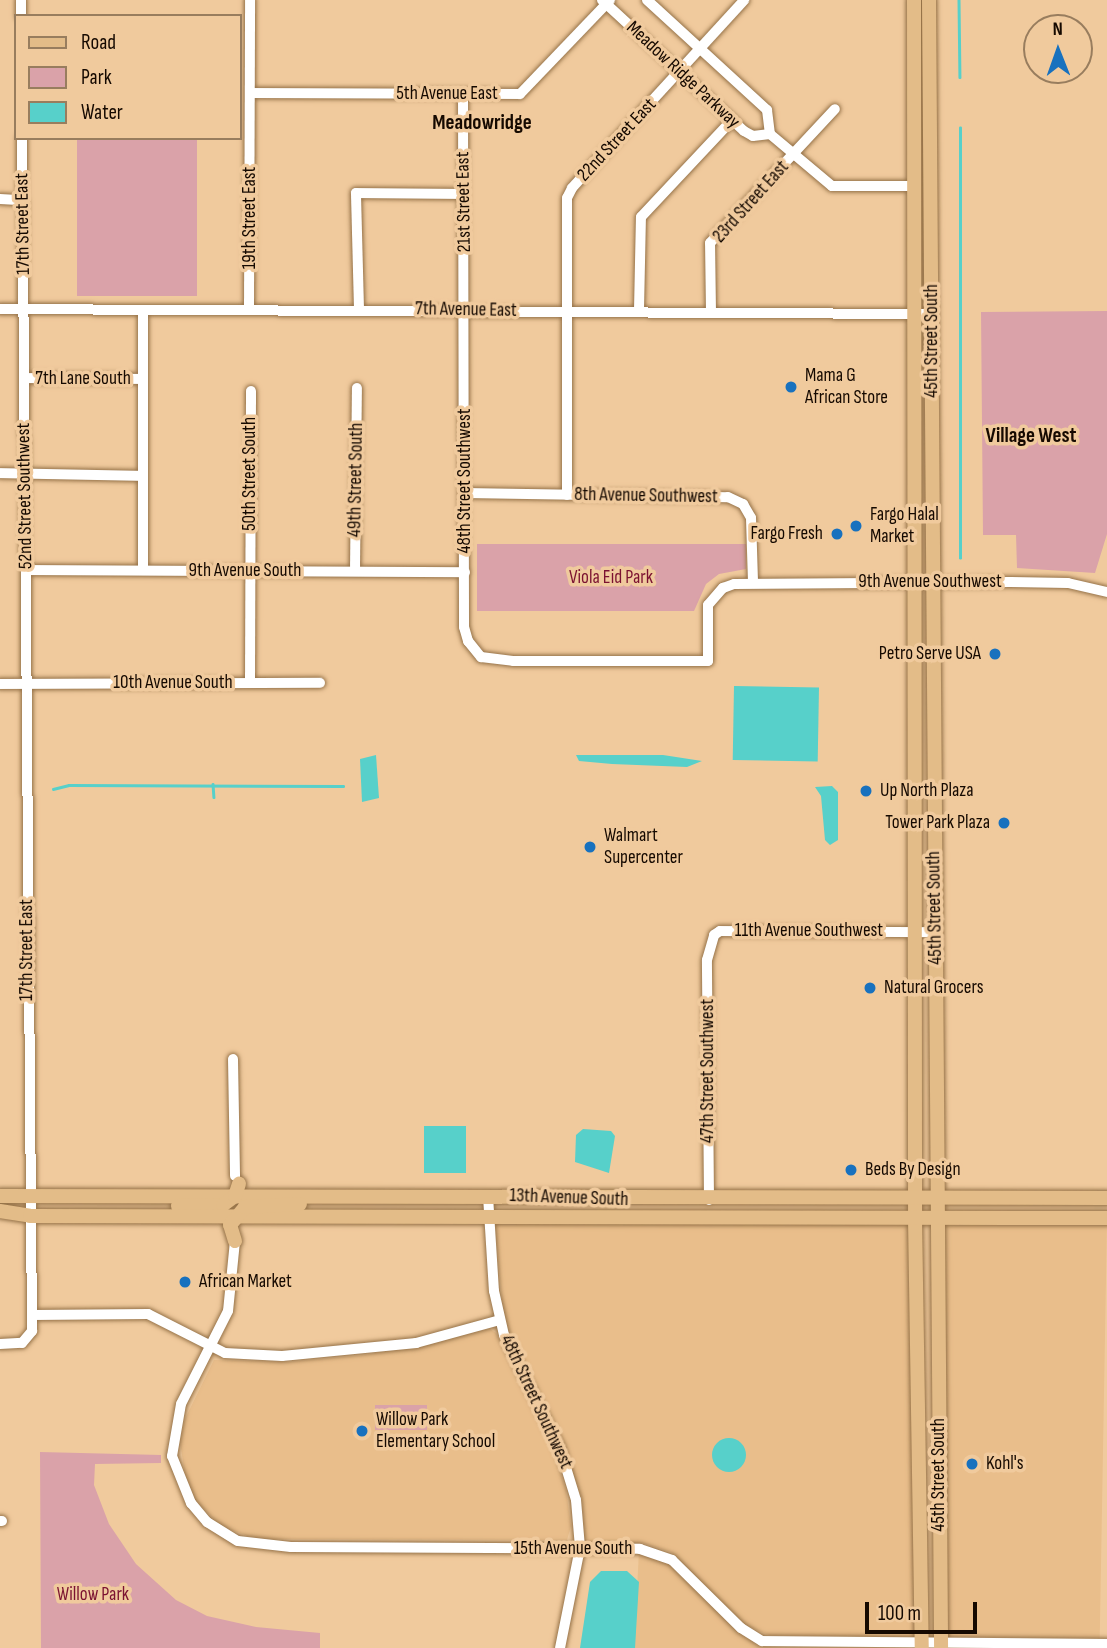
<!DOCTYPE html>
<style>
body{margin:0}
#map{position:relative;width:1107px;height:1648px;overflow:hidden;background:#f0ca9d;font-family:"Sofia Sans Condensed",sans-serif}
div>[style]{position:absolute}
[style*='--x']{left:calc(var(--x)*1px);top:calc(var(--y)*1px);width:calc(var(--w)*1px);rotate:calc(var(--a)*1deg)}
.built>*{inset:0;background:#e9be8b;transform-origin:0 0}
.green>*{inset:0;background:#daa2a9;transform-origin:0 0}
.water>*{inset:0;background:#57d0ca;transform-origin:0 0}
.round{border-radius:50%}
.stream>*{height:2.5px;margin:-1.25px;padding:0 1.25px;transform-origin:1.25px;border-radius:1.25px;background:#57d0ca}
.roads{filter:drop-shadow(0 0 2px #957248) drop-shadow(0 0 2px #957248)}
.minor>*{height:10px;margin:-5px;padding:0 5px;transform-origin:5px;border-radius:5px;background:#fff}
.major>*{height:14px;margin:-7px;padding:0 7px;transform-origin:7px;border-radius:7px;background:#e3bc88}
.dots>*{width:19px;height:19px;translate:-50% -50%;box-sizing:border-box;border:4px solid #f0ca9d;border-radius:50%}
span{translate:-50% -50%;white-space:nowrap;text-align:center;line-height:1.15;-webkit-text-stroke:7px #f0ca9d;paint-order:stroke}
.street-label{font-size:19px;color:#150900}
.poi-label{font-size:19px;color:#150900}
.left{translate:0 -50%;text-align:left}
.right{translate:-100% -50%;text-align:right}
.park-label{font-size:19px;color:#7b1231}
.neighbourhood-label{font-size:21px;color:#150900;font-weight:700}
.legend{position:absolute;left:14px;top:14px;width:228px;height:126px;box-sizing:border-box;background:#f0ca9d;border:2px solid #987d5e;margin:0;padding:9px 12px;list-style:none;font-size:21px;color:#150900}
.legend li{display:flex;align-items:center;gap:14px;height:35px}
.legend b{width:35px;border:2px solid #987d5e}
.north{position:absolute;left:1023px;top:14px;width:70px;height:70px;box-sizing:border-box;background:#f0ca9d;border:2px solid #987d5e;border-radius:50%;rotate:359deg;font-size:19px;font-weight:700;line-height:28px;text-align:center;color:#150900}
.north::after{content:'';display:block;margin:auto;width:24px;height:32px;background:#1871be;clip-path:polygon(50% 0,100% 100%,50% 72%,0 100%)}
.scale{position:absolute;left:865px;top:1602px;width:112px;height:32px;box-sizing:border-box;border:4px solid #150900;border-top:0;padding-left:9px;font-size:21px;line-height:24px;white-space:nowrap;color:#150900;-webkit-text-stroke:5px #f0ca9d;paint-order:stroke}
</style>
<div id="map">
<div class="built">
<div style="left:941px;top:1220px;width:166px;height:416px;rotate:1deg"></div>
<div style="clip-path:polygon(495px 1221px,911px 1221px,919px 1638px,769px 1635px,745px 1625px,671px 1552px,643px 1543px,584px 1542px,582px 1498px,561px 1441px,504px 1324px)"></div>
<div style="clip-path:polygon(490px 1329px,496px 1333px,554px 1455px,566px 1490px,571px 1526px,567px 1540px,256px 1539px,221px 1526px,196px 1501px,186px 1480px,180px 1442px,184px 1421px,214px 1360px,288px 1362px,366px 1355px)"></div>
<div style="clip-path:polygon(639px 1551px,662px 1558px,757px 1646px,782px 1648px,634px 1648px)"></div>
</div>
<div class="green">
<div style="left:77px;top:138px;width:120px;height:158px"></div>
<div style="clip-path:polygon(1107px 311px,1107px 534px,1095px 573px,1017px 568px,1016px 535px,983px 535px,981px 312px)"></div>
<div style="clip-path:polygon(477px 544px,746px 544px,746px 569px,719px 574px,706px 584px,694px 611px,477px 611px)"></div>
<div style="left:375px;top:1405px;width:52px;height:25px"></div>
<div style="clip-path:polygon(40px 1452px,161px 1455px,161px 1463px,95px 1464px,94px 1485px,109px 1524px,136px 1564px,176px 1600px,207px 1616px,256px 1627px,320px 1633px,320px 1648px,41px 1648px)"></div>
</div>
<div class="water">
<div style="left:734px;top:686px;width:85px;height:74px;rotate:1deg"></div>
<div style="clip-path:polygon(376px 755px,379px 798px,362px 802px,360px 759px)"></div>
<div style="clip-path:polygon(576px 755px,663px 755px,702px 761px,687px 767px,612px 764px,579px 761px)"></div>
<div style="clip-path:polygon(832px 786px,838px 792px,838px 840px,830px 845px,825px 840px,821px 796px,815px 787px)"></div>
<div style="left:424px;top:1126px;width:42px;height:47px"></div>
<div style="clip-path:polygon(583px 1129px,611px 1131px,615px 1136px,609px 1173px,575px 1162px,576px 1135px)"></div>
<div class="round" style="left:712px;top:1438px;width:34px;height:34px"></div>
<div style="clip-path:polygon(601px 1571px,627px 1571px,639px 1582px,635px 1648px,580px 1648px,590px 1582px)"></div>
</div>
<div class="stream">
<div style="--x:959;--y:0;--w:77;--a:89.3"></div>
<div style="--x:960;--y:558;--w:430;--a:-90"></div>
<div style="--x:213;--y:784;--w:13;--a:86"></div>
<div style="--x:53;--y:789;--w:16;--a:-14"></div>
<div style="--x:69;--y:785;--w:274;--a:0.2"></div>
</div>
<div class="roads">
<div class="minor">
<div style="--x:21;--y:0;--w:16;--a:90"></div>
<div style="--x:602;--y:0;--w:193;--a:42.7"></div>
<div style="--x:744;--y:131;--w:10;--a:29"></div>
<div style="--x:753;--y:136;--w:17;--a:-7"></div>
<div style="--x:647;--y:0;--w:163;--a:42.5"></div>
<div style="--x:767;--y:110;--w:24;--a:83"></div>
<div style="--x:250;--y:93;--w:270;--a:0.2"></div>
<div style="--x:520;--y:94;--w:130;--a:-46.2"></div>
<div style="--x:463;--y:94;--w:533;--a:89.89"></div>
<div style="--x:464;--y:627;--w:15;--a:74"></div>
<div style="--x:468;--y:641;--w:21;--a:51"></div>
<div style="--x:481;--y:657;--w:32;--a:7"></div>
<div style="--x:513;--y:661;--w:195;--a:0"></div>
<div style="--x:708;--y:661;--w:56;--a:-90"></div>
<div style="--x:708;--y:605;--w:23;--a:-49"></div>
<div style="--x:723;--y:588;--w:12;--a:-20"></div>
<div style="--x:734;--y:584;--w:277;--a:-0.4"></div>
<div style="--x:1011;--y:582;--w:57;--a:1"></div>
<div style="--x:1068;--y:583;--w:40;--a:13"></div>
<div style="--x:770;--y:134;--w:81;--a:40"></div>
<div style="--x:832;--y:186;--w:83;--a:0"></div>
<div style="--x:0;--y:199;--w:22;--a:3"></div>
<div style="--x:0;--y:309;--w:932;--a:0.31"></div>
<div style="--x:359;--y:309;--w:116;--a:-91.5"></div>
<div style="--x:356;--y:193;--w:107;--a:0.5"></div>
<div style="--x:249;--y:310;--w:310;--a:-89.8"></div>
<div style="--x:639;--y:310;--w:93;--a:-88.8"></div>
<div style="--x:641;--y:217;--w:133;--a:-46.8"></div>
<div style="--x:711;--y:312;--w:69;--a:-90.8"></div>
<div style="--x:710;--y:243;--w:183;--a:-47"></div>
<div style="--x:24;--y:378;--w:119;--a:0.5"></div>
<div style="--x:0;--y:473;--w:143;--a:1.2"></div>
<div style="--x:465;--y:493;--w:263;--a:0.9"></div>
<div style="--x:728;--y:497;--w:17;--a:25"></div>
<div style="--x:743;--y:504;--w:16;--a:60"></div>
<div style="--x:751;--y:518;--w:65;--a:88.2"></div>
<div style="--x:567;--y:495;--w:297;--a:-90"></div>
<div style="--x:567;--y:198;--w:11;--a:-63"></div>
<div style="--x:572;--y:188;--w:255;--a:-47.5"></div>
<div style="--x:26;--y:570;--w:439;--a:0.3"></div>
<div style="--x:143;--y:570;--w:259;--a:-90"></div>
<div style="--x:355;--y:571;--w:183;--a:-89.4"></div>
<div style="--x:250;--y:683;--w:292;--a:-89.8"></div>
<div style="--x:0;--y:684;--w:320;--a:-0.2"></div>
<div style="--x:233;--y:1059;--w:117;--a:89"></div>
<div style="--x:488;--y:1196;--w:95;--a:86.4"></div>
<div style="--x:494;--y:1291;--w:45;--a:77.2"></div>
<div style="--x:504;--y:1335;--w:126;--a:63.6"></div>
<div style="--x:560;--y:1448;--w:54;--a:72.9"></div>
<div style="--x:576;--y:1500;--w:48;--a:85.2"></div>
<div style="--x:580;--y:1548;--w:102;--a:101.3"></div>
<div style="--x:709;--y:1200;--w:240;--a:-90.5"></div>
<div style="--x:707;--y:960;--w:26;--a:-74"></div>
<div style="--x:714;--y:935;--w:7;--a:-34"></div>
<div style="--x:720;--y:931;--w:215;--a:0.3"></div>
<div style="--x:235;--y:1241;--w:70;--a:95.7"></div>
<div style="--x:228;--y:1311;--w:104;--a:116.8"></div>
<div style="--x:181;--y:1404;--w:53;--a:99.8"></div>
<div style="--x:172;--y:1456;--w:51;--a:68"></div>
<div style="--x:191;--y:1503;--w:25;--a:50"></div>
<div style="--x:207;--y:1522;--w:36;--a:32"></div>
<div style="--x:238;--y:1541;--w:53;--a:6.5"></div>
<div style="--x:291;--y:1547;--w:349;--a:0.3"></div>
<div style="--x:640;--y:1549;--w:34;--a:19"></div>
<div style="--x:672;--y:1560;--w:97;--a:44.6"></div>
<div style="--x:741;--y:1628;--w:25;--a:32"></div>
<div style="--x:762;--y:1641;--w:345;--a:0.5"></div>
<div style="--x:32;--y:1315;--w:116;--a:-0.5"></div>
<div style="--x:148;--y:1314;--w:86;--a:26.9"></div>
<div style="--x:225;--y:1353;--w:57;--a:3"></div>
<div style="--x:282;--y:1356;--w:135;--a:-5.5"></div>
<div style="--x:416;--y:1343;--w:87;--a:-15.3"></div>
<div style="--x:0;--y:1344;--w:22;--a:-3"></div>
<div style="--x:22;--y:1343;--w:16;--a:-50"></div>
<div style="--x:32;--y:1331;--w:1193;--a:-90.48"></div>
<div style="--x:0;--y:1521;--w:2;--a:0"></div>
</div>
<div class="major">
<div style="--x:914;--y:0;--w:1218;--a:89.95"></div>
<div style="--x:915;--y:1218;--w:430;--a:89.1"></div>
<div style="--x:929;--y:0;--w:1648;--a:89.58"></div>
<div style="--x:0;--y:1196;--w:1107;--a:0.1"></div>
<div style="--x:178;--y:1206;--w:45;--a:-1.3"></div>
<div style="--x:223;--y:1205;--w:15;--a:-37"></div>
<div style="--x:235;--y:1196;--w:13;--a:-72"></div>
<div style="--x:0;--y:1211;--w:30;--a:9"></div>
<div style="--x:30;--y:1216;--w:1077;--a:0.11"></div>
<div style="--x:235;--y:1241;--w:17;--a:-107"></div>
<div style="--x:230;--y:1225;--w:23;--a:-50"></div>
<div style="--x:245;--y:1207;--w:55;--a:-3.1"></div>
</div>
</div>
<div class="dots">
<div style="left:791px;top:387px;background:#1871be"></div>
<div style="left:856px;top:526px;background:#1871be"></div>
<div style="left:837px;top:534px;background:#1871be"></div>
<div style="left:995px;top:654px;background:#1871be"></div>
<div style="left:866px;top:791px;background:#1871be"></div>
<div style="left:1004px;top:823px;background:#1871be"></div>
<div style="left:590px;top:847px;background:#1871be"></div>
<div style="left:870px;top:988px;background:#1871be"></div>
<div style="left:851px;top:1170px;background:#1871be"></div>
<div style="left:185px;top:1282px;background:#1871be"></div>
<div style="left:362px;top:1431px;background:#1871be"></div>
<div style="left:972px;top:1464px;background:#1871be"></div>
</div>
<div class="street-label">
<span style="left:683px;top:75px;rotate:43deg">Meadow Ridge Parkway</span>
<span style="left:447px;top:94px">5th Avenue East</span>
<span style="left:617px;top:140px;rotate:-47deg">22nd Street East</span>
<span style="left:464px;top:202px;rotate:-91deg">21st Street East</span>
<span style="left:751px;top:202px;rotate:-48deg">23rd Street East</span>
<span style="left:250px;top:218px;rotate:-90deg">19th Street East</span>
<span style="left:23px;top:224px;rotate:-91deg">17th Street East</span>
<span style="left:466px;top:310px;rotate:1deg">7th Avenue East</span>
<span style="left:932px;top:341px;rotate:-90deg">45th Street South</span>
<span style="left:83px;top:379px">7th Lane South</span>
<span style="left:250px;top:474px;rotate:-90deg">50th Street South</span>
<span style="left:356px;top:480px;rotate:-89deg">49th Street South</span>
<span style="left:465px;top:481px;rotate:-90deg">48th Street Southwest</span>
<span style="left:25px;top:496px;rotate:-91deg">52nd Street Southwest</span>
<span style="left:646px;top:496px;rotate:1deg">8th Avenue Southwest</span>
<span style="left:245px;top:571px">9th Avenue South</span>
<span style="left:930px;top:582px">9th Avenue Southwest</span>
<span style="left:173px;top:683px">10th Avenue South</span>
<span style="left:935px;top:908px;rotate:-91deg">45th Street South</span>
<span style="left:809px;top:931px">11th Avenue Southwest</span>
<span style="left:27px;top:950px;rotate:-90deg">17th Street East</span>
<span style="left:708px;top:1071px;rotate:-90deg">47th Street Southwest</span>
<span style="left:569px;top:1198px;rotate:2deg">13th Avenue South</span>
<span style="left:536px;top:1402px;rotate:65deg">48th Street Southwest</span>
<span style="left:939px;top:1475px;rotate:-90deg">45th Street South</span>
<span style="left:573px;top:1549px">15th Avenue South</span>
</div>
<div class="poi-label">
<span class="left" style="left:805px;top:387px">Mama G<br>African Store</span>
<span class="left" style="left:870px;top:526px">Fargo Halal<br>Market</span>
<span class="right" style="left:823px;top:534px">Fargo Fresh</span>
<span class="right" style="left:981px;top:654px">Petro Serve USA</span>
<span class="left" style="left:880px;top:791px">Up North Plaza</span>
<span class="right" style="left:990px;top:823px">Tower Park Plaza</span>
<span class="left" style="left:604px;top:847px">Walmart<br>Supercenter</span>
<span class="left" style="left:884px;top:988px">Natural Grocers</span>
<span class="left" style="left:865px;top:1170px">Beds By Design</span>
<span class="left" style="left:199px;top:1282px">African Market</span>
<span class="left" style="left:376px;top:1431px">Willow Park<br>Elementary School</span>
<span class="left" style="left:986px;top:1464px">Kohl's</span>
</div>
<div class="park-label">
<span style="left:611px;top:578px">Viola Eid Park</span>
<span style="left:93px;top:1595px">Willow Park</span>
</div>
<div class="neighbourhood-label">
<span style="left:482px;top:123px">Meadowridge</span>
<span style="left:1031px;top:436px">Village West</span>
</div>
<ul class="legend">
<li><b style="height:9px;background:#e3bc88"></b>Road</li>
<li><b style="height:19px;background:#daa2a9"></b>Park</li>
<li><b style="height:19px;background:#57d0ca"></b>Water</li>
</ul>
<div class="north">N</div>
<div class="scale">100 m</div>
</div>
